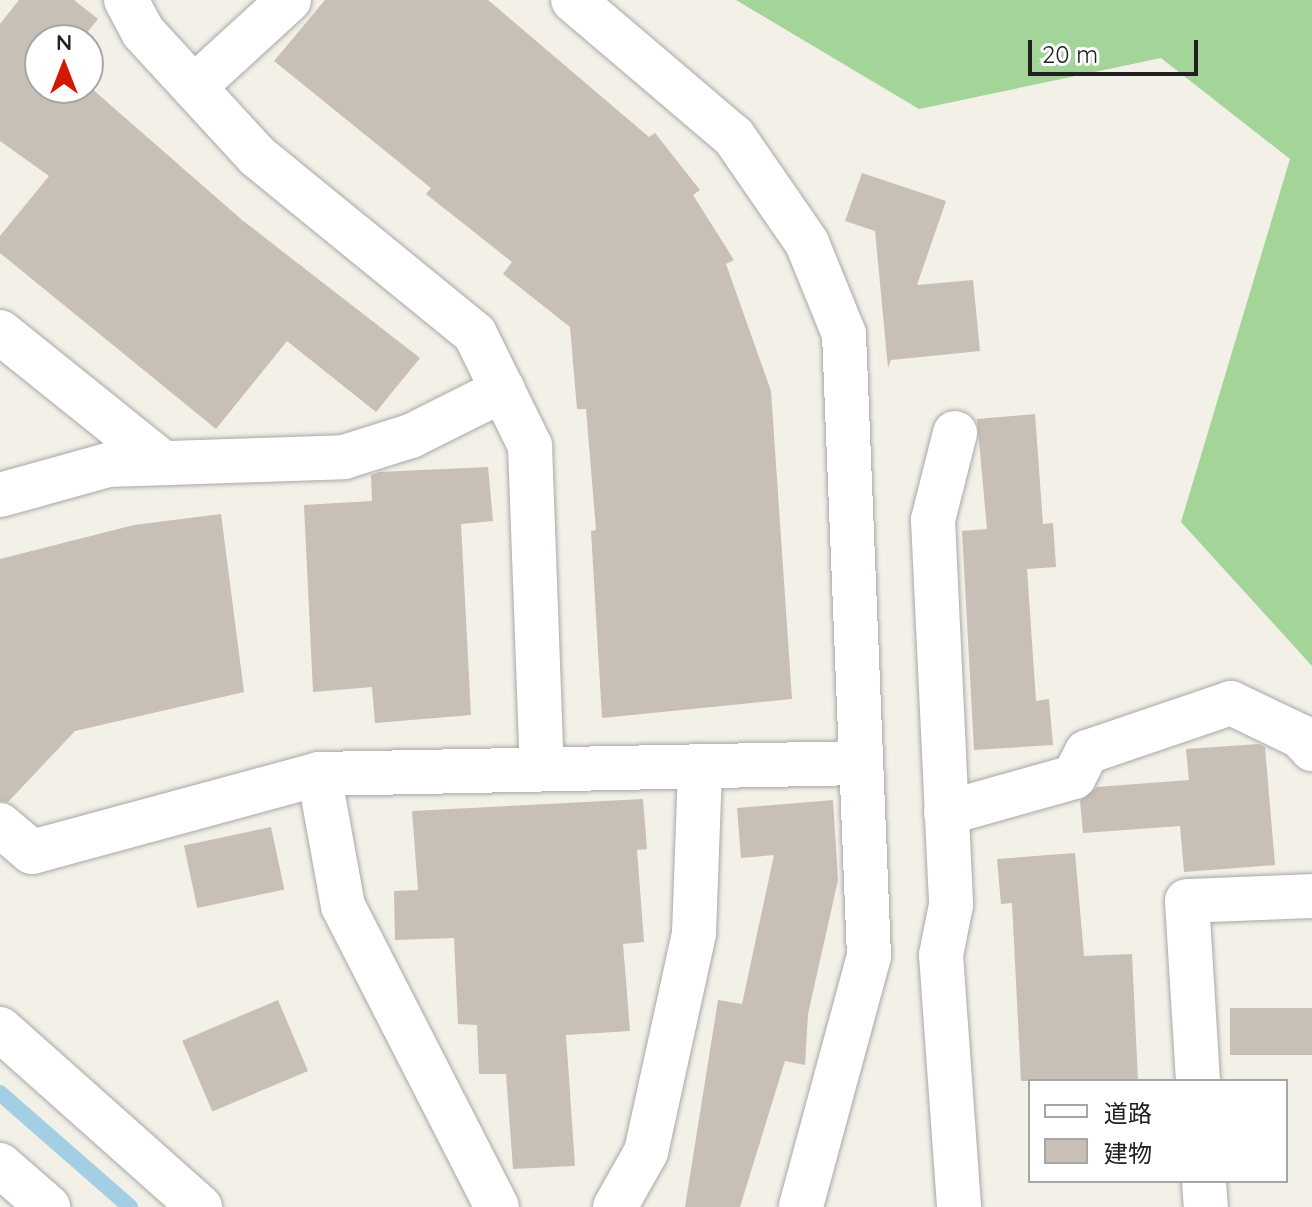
<!DOCTYPE html>
<meta charset="utf-8">
<style>
body{margin:0}
#map{position:relative;width:1312px;height:1207px;overflow:hidden;background:#f2f0e7;font-family:Quicksand,"Noto Sans JP",sans-serif}
div>[style]{position:absolute}
[style*='--x']{left:calc(var(--x)*1px);top:calc(var(--y)*1px);width:calc(var(--w)*1px);rotate:calc(var(--a)*1deg)}
.forest>*{inset:0;background:#a3d598}
.stream>*{height:16px;margin:-8px;padding:0 8px;transform-origin:8px;border-radius:8px;background:#a4cee4}
.building>*{inset:0;background:#c8bfb6;transform-origin:0 0}
.roads{filter:drop-shadow(0 0 2px #a8a8a8) drop-shadow(0 0 2px #a8a8a8)}
.street>*{height:44px;margin:-22px;padding:0 22px;transform-origin:22px;border-radius:22px;background:#fff}
span{translate:-50% -50%;white-space:nowrap;text-align:center;line-height:1.15;-webkit-text-stroke:6px #fff;paint-order:stroke}
.legend{position:absolute;left:1028px;top:1079px;width:260px;height:104px;box-sizing:border-box;background:#fff;border:2px solid #a6a6a6;margin:0;padding:10px 14px;list-style:none;font-size:24px;color:#212121}
.legend li{display:flex;align-items:center;gap:16px;height:40px}
.legend b{width:40px;border:2px solid #a6a6a6}
.north{position:absolute;left:24px;top:24px;width:80px;height:80px;box-sizing:border-box;background:#fff;border:2px solid #a6a6a6;border-radius:50%;rotate:0deg;font-size:22px;font-weight:700;line-height:32px;text-align:center;color:#212121}
.north::after{content:'';display:block;margin:auto;width:28px;height:36px;background:#d31800;clip-path:polygon(50% 0,100% 100%,50% 72%,0 100%)}
.scale{position:absolute;left:1028px;top:40px;width:170px;height:36px;box-sizing:border-box;border:4px solid #212121;border-top:0;padding-left:10px;font-size:24px;line-height:28px;white-space:nowrap;color:#212121;-webkit-text-stroke:6px #fff;paint-order:stroke}
</style>
<div id="map">
<div class="forest">
<div style="clip-path:polygon(736px 0,1312px 0,1312px 666px,1181px 522px,1290px 159px,1161px 58px,919px 109px)"></div>
</div>
<div class="stream">
<div style="--x:0;--y:1093;--w:173;--a:41.2"></div>
</div>
<div class="building">
<div style="clip-path:polygon(19px 0,74px 0,98px 19px,81px 40px,40px 40px,40px 88px,91px 88px,242px 220px,420px 358px,376px 412px,287px 341px,216px 429px,0 253px,0 236px,49px 176px,0 141px,0 24px)"></div>
<div style="clip-path:polygon(325px 0,488px 0,649px 137px,655px 133px,700px 190px,693px 195px,734px 260px,726px 264px,771px 391px,792px 699px,602px 718px,591px 531px,596px 530px,586px 409px,577px 409px,570px 327px,503px 274px,512px 262px,426px 194px,431px 188px,274px 61px)"></div>
<div style="clip-path:polygon(862px 173px,946px 201px,917px 285px,973px 280px,980px 351px,891px 360px,888px 368px,875px 231px,845px 221px)"></div>
<div style="clip-path:polygon(1035px 414px,1043px 524px,1053px 523px,1056px 567px,1027px 569px,1036px 701px,1049px 699px,1053px 745px,974px 750px,962px 531px,987px 529px,977px 419px)"></div>
<div style="clip-path:polygon(488px 467px,493px 521px,461px 524px,471px 715px,375px 723px,372px 687px,313px 692px,304px 505px,372px 501px,371px 475px,379px 472px)"></div>
<div style="clip-path:polygon(221px 514px,244px 692px,75px 731px,8px 802px,0 801px,0 559px,134px 525px)"></div>
<div style="clip-path:polygon(1259px 744px,1265px 747px,1275px 865px,1184px 872px,1180px 826px,1083px 833px,1080px 801px,1097px 787px,1189px 780px,1186px 749px)"></div>
<div style="clip-path:polygon(643px 799px,647px 849px,637px 850px,644px 942px,623px 944px,630px 1031px,566px 1035px,575px 1166px,513px 1169px,506px 1074px,479px 1074px,477px 1025px,458px 1024px,454px 938px,395px 940px,394px 891px,418px 890px,412px 811px)"></div>
<div style="clip-path:polygon(833px 800px,838px 880px,808px 1014px,805px 1065px,785px 1061px,740px 1207px,685px 1207px,718px 1000px,742px 1004px,774px 855px,741px 858px,737px 808px)"></div>
<div style="left:271px;top:827px;width:64px;height:89px;rotate:78deg"></div>
<div style="clip-path:polygon(1075px 853px,1084px 956px,1132px 954px,1138px 1081px,1021px 1081px,1012px 903px,1001px 904px,997px 859px)"></div>
<div style="left:278px;top:1000px;width:77px;height:104px;rotate:67deg"></div>
<div style="left:1312px;top:1008px;width:47px;height:82px;rotate:90deg"></div>
</div>
<div class="roads">
<div class="street">
<div style="--x:126;--y:0;--w:36;--a:62"></div>
<div style="--x:143;--y:32;--w:168;--a:47.4"></div>
<div style="--x:257;--y:156;--w:281;--a:39.2"></div>
<div style="--x:475;--y:334;--w:125;--a:63.8"></div>
<div style="--x:530;--y:446;--w:323;--a:87.9"></div>
<div style="--x:573;--y:0;--w:211;--a:40.4"></div>
<div style="--x:734;--y:137;--w:129;--a:55.4"></div>
<div style="--x:807;--y:243;--w:98;--a:67.9"></div>
<div style="--x:844;--y:334;--w:623;--a:87.7"></div>
<div style="--x:869;--y:956;--w:260;--a:105.2"></div>
<div style="--x:194;--y:87;--w:129;--a:-42.5"></div>
<div style="--x:0;--y:332;--w:209;--a:38.8"></div>
<div style="--x:955;--y:433;--w:90;--a:104.2"></div>
<div style="--x:933;--y:520;--w:385;--a:87.3"></div>
<div style="--x:951;--y:905;--w:51;--a:101.3"></div>
<div style="--x:941;--y:955;--w:253;--a:85.9"></div>
<div style="--x:0;--y:495;--w:112;--a:-15.5"></div>
<div style="--x:108;--y:465;--w:236;--a:-1.9"></div>
<div style="--x:344;--y:457;--w:70;--a:-17.4"></div>
<div style="--x:411;--y:436;--w:103;--a:-26.6"></div>
<div style="--x:319;--y:774;--w:134;--a:79.7"></div>
<div style="--x:343;--y:906;--w:338;--a:62.9"></div>
<div style="--x:946;--y:813;--w:133;--a:-15.7"></div>
<div style="--x:1074;--y:777;--w:28;--a:-63"></div>
<div style="--x:1087;--y:752;--w:152;--a:-18.8"></div>
<div style="--x:1231;--y:703;--w:76;--a:25.6"></div>
<div style="--x:1300;--y:736;--w:18;--a:47"></div>
<div style="--x:0;--y:825;--w:42;--a:40.2"></div>
<div style="--x:32;--y:852;--w:297;--a:-15.2"></div>
<div style="--x:319;--y:774;--w:542;--a:-1.16"></div>
<div style="--x:0;--y:1029;--w:268;--a:41.7"></div>
<div style="--x:1198;--y:1081;--w:180;--a:-93.5"></div>
<div style="--x:1187;--y:901;--w:125;--a:-2.3"></div>
<div style="--x:0;--y:1165;--w:64;--a:41.2"></div>
<div style="--x:1204;--y:1181;--w:26;--a:86"></div>
<div style="--x:615;--y:1207;--w:63;--a:-60.6"></div>
<div style="--x:646;--y:1152;--w:224;--a:-77.6"></div>
<div style="--x:694;--y:933;--w:167;--a:-87.9"></div>
</div>
</div>
<ul class="legend">
<li><b style="height:10px;background:#fff"></b>道路</li>
<li><b style="height:22px;background:#c8bfb6"></b>建物</li>
</ul>
<div class="north">N</div>
<div class="scale">20 m</div>
</div>
